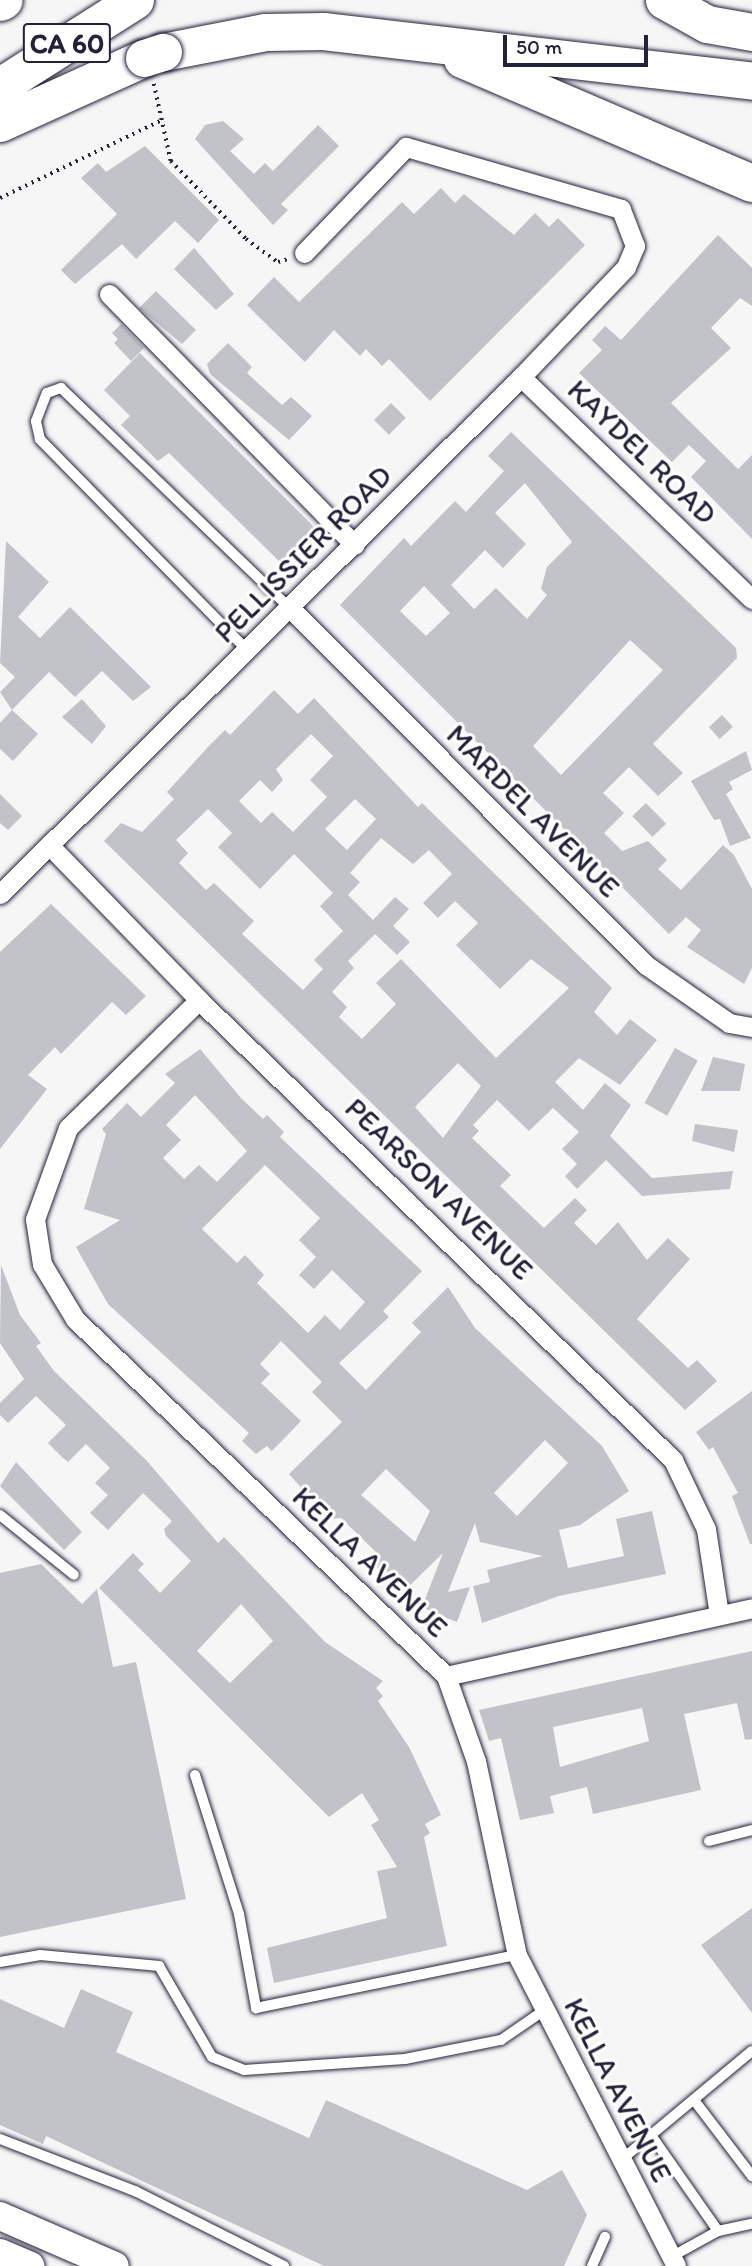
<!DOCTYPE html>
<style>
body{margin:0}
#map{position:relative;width:752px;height:2266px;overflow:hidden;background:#f6f6f7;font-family:Itim,sans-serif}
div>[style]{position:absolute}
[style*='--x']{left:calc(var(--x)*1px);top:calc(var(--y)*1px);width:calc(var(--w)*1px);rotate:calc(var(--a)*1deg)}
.building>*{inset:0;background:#c2c2c9;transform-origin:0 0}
.path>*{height:3.5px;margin-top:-1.75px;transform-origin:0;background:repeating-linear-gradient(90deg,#22223b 0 2px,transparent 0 7px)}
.roads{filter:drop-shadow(0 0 2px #22223b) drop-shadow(0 0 2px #22223b)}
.lane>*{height:10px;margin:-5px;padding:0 5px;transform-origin:5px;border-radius:5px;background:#fff}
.street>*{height:19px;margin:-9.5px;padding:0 9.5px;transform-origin:9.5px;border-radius:9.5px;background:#fff}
.secondary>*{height:28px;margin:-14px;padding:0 14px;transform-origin:14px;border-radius:14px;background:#fff}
.highway>*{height:37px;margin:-18.5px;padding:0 18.5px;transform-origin:18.5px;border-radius:18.5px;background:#fff}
.bridges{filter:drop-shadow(0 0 2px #22223b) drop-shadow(0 0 2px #22223b)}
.highway-bridge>*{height:37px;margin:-18.5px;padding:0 18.5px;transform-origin:18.5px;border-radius:18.5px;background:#fff}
span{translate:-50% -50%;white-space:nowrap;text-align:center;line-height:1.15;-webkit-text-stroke:6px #fff;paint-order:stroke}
.shield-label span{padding:2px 5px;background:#fff;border:2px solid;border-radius:5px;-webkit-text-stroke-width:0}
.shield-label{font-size:28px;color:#22223b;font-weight:700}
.street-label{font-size:30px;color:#22223b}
.scale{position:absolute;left:503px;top:35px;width:145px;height:32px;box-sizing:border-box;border:4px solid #22223b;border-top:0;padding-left:9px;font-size:21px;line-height:24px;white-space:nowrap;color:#22223b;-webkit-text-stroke:5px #fff;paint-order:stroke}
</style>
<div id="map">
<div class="building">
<div style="clip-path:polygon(223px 121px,244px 139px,230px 151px,254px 174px,265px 163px,273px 171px,318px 125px,339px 146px,281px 204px,288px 210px,273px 225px,195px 139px,205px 125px)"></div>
<div style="clip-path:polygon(145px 146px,219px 220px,198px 243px,175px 221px,136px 259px,122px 244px,75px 284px,61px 270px,117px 214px,81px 178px,98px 163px,106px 172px)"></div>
<div style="clip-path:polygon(441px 188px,455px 203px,464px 194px,514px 235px,535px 213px,549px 227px,558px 218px,585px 245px,430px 401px,389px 359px,382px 366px,366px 349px,360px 356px,334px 330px,305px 362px,247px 305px,274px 277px,299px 302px,402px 202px,414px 214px)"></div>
<div style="clip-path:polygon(718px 235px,752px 268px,752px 306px,740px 298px,711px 328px,731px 348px,671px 403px,738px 469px,752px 455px,752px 539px,691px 477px,706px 461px,689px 445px,672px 462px,579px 373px,602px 350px,592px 340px,605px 326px,621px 340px)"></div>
<div style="clip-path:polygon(194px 248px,234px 294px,216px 310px,174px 269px)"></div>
<div style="clip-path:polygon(156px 291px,196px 330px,182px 344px,139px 308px)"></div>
<div style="clip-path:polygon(121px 324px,144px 348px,131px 361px,114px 343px,118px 339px,112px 333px)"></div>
<div style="clip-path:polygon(228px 343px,252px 367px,247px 373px,282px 405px,291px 397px,312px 416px,289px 440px,210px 374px,207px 364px)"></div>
<div style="clip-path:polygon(140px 353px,321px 534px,284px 566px,169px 453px,158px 461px,121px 425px,130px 416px,104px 390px)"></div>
<div style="left:391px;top:403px;width:21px;height:24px;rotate:45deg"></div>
<div style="clip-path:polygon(evenodd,511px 432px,736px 648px,737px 658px,653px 744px,683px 773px,658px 796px,629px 767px,603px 793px,624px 813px,604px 833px,622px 851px,648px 841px,667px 860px,658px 869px,681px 890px,723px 845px,734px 855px,752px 889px,752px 968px,744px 984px,687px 947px,701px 930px,686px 917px,669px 934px,340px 605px,404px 538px,411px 546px,455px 501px,466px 512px,504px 471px,488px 456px,511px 432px,525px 483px,572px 542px,547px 567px,541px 589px,547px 595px,527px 619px,496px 588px,474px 609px,451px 585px,485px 550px,503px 568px,526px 544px,495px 513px,525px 483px,511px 432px,424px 586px,450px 613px,426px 636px,400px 611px,424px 586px,511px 432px,630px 640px,663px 670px,561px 775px,533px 746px,630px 640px)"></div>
<div style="clip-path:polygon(6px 541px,49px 582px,18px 617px,40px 638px,70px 607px,151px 687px,133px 701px,102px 671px,75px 697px,49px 672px,12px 710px,38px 734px,13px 761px,0 749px,0 723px,12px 710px,0 692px,15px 677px,0 663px)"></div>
<div style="clip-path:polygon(evenodd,274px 690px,298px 714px,314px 698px,418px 807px,422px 803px,612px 988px,594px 1012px,617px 1035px,630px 1019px,657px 1040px,620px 1085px,579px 1058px,555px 1082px,583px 1110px,605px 1083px,631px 1105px,610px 1136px,652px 1178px,733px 1171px,730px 1189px,642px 1196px,606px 1160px,577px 1189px,565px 1176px,577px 1164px,562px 1149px,579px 1132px,553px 1108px,529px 1131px,497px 1100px,473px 1125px,479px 1131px,472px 1138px,511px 1175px,500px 1186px,544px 1228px,575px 1198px,587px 1210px,574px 1223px,596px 1245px,618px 1222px,647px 1260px,668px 1238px,690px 1259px,637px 1319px,688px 1368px,697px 1360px,717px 1381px,685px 1410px,104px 841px,121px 823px,142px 832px,174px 799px,167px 792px,208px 747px,225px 730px,230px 735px,274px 690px,311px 734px,333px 756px,310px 780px,327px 797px,293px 832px,272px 812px,261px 823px,239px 801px,260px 780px,272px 792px,283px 780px,276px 769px,311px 734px,274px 690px,355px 799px,376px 819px,347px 850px,325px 829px,355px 799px,274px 690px,208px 809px,232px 833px,218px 847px,260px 889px,294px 854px,333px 893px,320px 906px,343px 931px,314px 960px,323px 969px,303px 990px,242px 934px,254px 921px,214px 883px,206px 890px,179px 863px,188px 853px,176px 840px,208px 809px,274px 690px,381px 838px,413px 864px,429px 850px,452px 874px,423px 903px,438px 918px,455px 901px,478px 923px,456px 945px,500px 989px,531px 959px,569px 988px,496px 1058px,401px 959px,376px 983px,396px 1004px,362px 1039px,339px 1017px,347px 1007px,332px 992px,354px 968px,348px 961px,375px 934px,397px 955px,410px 942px,393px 926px,409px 909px,395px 897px,373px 920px,348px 895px,360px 882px,350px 873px,381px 838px,274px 690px,458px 1063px,481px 1086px,443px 1138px,415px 1107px,458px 1063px)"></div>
<div style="clip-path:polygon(82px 699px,106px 726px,92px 744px,62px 717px)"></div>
<div style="left:722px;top:715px;width:16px;height:18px;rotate:47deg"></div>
<div style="clip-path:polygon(746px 751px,752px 770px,729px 782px,733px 789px,726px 794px,751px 838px,730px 846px,720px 819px,714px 820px,691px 781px)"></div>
<div style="clip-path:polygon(0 794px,22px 816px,8px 830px,0 823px)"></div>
<div style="left:646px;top:803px;width:29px;height:19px;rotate:46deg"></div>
<div style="clip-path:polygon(51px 904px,146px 996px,126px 1015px,112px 1002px,61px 1054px,55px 1047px,28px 1075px,47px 1089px,0 1149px,0 952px)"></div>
<div style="left:675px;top:1048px;width:26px;height:63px;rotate:29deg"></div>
<div style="clip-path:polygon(evenodd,200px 1049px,241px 1098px,263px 1119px,267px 1115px,284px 1132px,280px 1137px,422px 1271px,383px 1311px,389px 1317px,339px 1363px,366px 1390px,421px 1332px,412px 1323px,448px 1287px,475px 1328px,602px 1446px,629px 1491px,580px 1525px,559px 1530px,568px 1568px,624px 1556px,616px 1519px,652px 1511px,666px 1574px,559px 1596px,482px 1623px,473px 1586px,490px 1582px,487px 1570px,543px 1556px,480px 1542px,475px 1523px,448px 1592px,470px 1587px,457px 1622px,436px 1614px,422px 1607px,443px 1553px,402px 1593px,374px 1564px,381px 1557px,341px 1518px,329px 1519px,289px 1474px,342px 1422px,312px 1392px,322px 1382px,281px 1341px,260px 1364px,270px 1374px,261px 1383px,301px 1421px,272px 1451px,267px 1446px,256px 1454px,242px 1441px,249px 1433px,108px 1304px,76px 1247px,120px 1220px,84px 1209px,106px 1134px,102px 1129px,127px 1103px,141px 1117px,175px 1083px,165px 1074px,200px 1049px,195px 1095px,247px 1151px,217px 1182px,199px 1165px,184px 1179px,163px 1158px,181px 1140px,166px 1125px,195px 1095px,200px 1049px,265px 1165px,320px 1218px,299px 1240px,316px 1257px,299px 1275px,314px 1289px,332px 1270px,365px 1302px,340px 1330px,325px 1315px,308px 1333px,257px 1283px,264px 1275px,245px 1255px,237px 1263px,202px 1229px,265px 1165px,200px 1049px,545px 1440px,568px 1463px,517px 1516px,494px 1493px,545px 1440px,200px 1049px,386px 1469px,430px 1511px,415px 1542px,361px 1495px,386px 1469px)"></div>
<div style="clip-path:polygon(713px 1057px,745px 1064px,740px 1091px,701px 1091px)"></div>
<div style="clip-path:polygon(695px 1124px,738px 1130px,734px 1152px,692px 1141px)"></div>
<div style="clip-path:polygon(evenodd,1px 1265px,20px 1315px,41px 1343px,36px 1346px,54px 1371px,146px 1460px,218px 1543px,224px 1537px,325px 1642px,383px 1681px,376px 1688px,383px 1696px,378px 1701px,409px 1747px,441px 1815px,425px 1824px,430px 1833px,424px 1837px,447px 1946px,274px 1983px,267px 1948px,387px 1918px,377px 1871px,397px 1867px,371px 1825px,379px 1820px,362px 1793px,329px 1817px,99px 1588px,133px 1553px,144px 1564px,138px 1570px,160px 1593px,191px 1561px,166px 1536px,164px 1529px,172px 1521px,143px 1493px,108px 1530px,90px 1513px,108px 1495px,95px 1483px,110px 1468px,86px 1444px,68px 1462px,63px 1458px,48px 1443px,66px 1425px,36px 1396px,8px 1423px,0 1415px,0 1403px,24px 1379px,0 1343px,1px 1265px,241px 1604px,273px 1641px,230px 1683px,197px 1651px,241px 1604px)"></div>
<div style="clip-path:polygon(752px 1391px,752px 1544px,750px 1544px,732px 1496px,738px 1493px,713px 1447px,709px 1450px,696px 1432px)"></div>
<div style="clip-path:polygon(16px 1462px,82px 1532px,64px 1550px,0 1486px)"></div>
<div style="clip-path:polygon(41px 1564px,82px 1604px,97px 1589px,113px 1667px,136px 1662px,186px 1899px,0 1937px,0 1573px)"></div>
<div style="clip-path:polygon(evenodd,752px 1651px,752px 1739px,745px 1740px,737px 1703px,684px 1714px,701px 1790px,593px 1814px,587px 1787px,550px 1796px,554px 1813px,520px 1820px,501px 1738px,489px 1741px,479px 1710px,752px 1651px,642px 1708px,649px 1741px,560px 1767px,553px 1727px,642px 1708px)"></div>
<div style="clip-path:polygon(752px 1908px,752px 2013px,701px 1945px)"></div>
<div style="clip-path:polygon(81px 1989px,133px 2012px,116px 2052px,309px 2138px,326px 2100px,527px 2190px,562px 2170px,587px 2215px,564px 2266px,324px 2266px,46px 2136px,43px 2144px,0 2125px,0 1999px,64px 2028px)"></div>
</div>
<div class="path">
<div style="--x:154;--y:84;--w:79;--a:77.6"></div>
<div style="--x:171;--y:161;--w:108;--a:46.1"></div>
<div style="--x:246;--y:239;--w:39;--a:36"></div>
<div style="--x:278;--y:262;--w:10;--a:-17"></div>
<div style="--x:0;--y:198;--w:178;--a:-25.7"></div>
</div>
<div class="roads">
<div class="lane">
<div style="--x:247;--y:650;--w:296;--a:-134.5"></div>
<div style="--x:40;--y:439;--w:18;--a:-103"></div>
<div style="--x:36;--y:421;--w:30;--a:-69"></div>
<div style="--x:47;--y:393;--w:15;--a:-20"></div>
<div style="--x:61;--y:388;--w:319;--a:43.9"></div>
<div style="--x:0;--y:1515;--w:95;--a:39"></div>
<div style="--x:195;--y:1775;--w:146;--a:72.4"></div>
<div style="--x:239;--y:1914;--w:96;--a:79.7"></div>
<div style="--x:256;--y:2008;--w:266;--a:-11.5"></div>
<div style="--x:709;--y:1841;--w:44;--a:-14.3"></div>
<div style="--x:0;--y:1962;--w:41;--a:-9.9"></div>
<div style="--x:40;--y:1955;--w:120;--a:5.3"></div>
<div style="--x:159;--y:1966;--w:105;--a:59.8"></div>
<div style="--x:212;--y:2057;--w:35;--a:22"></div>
<div style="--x:244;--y:2070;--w:161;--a:-3.9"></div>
<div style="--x:405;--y:2059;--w:98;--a:-11.2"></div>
<div style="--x:501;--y:2040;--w:51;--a:-34.6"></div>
<div style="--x:694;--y:2100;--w:96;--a:52.7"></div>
<div style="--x:651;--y:2135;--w:117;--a:55.1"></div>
<div style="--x:0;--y:2139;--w:145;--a:21.1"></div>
<div style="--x:135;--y:2191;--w:167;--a:26.7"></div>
<div style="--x:621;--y:2160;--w:170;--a:-39.8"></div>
<div style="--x:671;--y:2257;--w:54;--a:-29"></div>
<div style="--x:718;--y:2231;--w:35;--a:-12"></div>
<div style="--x:592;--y:2266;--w:32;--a:-66"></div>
</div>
<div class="street">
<div style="--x:109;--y:294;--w:351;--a:45.6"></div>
<div style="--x:521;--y:377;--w:320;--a:43.9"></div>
<div style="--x:291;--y:609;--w:503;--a:45.08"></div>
<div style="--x:646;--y:965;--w:101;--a:34.9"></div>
<div style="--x:729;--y:1023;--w:23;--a:10"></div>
<div style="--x:49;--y:845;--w:216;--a:45.9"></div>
<div style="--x:199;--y:1000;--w:661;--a:44.14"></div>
<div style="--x:673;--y:1460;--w:76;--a:64.4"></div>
<div style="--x:706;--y:1529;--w:87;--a:81.4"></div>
<div style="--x:0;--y:894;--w:734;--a:-44.78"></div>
<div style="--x:521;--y:377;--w:152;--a:-46.3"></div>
<div style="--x:626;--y:267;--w:23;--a:-67"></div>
<div style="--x:635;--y:246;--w:40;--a:-111"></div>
<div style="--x:621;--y:209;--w:224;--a:-163.9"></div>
<div style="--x:406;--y:147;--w:147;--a:133.9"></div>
<div style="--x:199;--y:1000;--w:183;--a:135.7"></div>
<div style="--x:68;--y:1128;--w:97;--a:109.9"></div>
<div style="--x:35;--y:1219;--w:46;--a:81.2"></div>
<div style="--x:42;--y:1264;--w:64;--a:59"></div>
<div style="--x:75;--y:1319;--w:515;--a:43.9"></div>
<div style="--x:446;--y:1676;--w:90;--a:70.6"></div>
<div style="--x:476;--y:1761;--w:198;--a:78.1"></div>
<div style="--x:517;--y:1955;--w:349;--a:62.9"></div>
<div style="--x:446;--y:1676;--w:313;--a:-12.5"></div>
</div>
<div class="secondary">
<div style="--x:0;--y:2216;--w:125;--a:23.5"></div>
<div style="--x:0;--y:2253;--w:33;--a:23"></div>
</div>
<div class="highway">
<div style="--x:664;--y:0;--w:49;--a:29.2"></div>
<div style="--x:707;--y:24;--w:46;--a:10.1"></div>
<div style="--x:0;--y:2;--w:4;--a:-27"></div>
<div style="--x:163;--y:52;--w:104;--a:-11.1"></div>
<div style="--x:265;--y:32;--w:58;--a:-1"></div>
<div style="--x:323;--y:31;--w:432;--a:6.6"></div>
<div style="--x:462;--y:59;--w:315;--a:23.2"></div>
<div style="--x:0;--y:86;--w:160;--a:-32.5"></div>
<div style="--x:0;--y:123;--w:158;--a:-24.3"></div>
</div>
</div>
<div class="bridges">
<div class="highway-bridge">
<div style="--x:144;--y:58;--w:20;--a:-18"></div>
</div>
</div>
<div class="shield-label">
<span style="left:67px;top:43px">CA 60</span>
</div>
<div class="street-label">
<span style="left:642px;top:452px;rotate:44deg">KAYDEL ROAD</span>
<span style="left:303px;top:554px;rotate:-45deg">PELLISSIER ROAD</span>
<span style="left:533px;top:811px;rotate:45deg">MARDEL AVENUE</span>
<span style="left:439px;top:1189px;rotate:44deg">PEARSON AVENUE</span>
<span style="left:370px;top:1562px;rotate:44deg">KELLA AVENUE</span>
<span style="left:618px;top:2090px;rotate:63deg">KELLA AVENUE</span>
</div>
<div class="scale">50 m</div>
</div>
